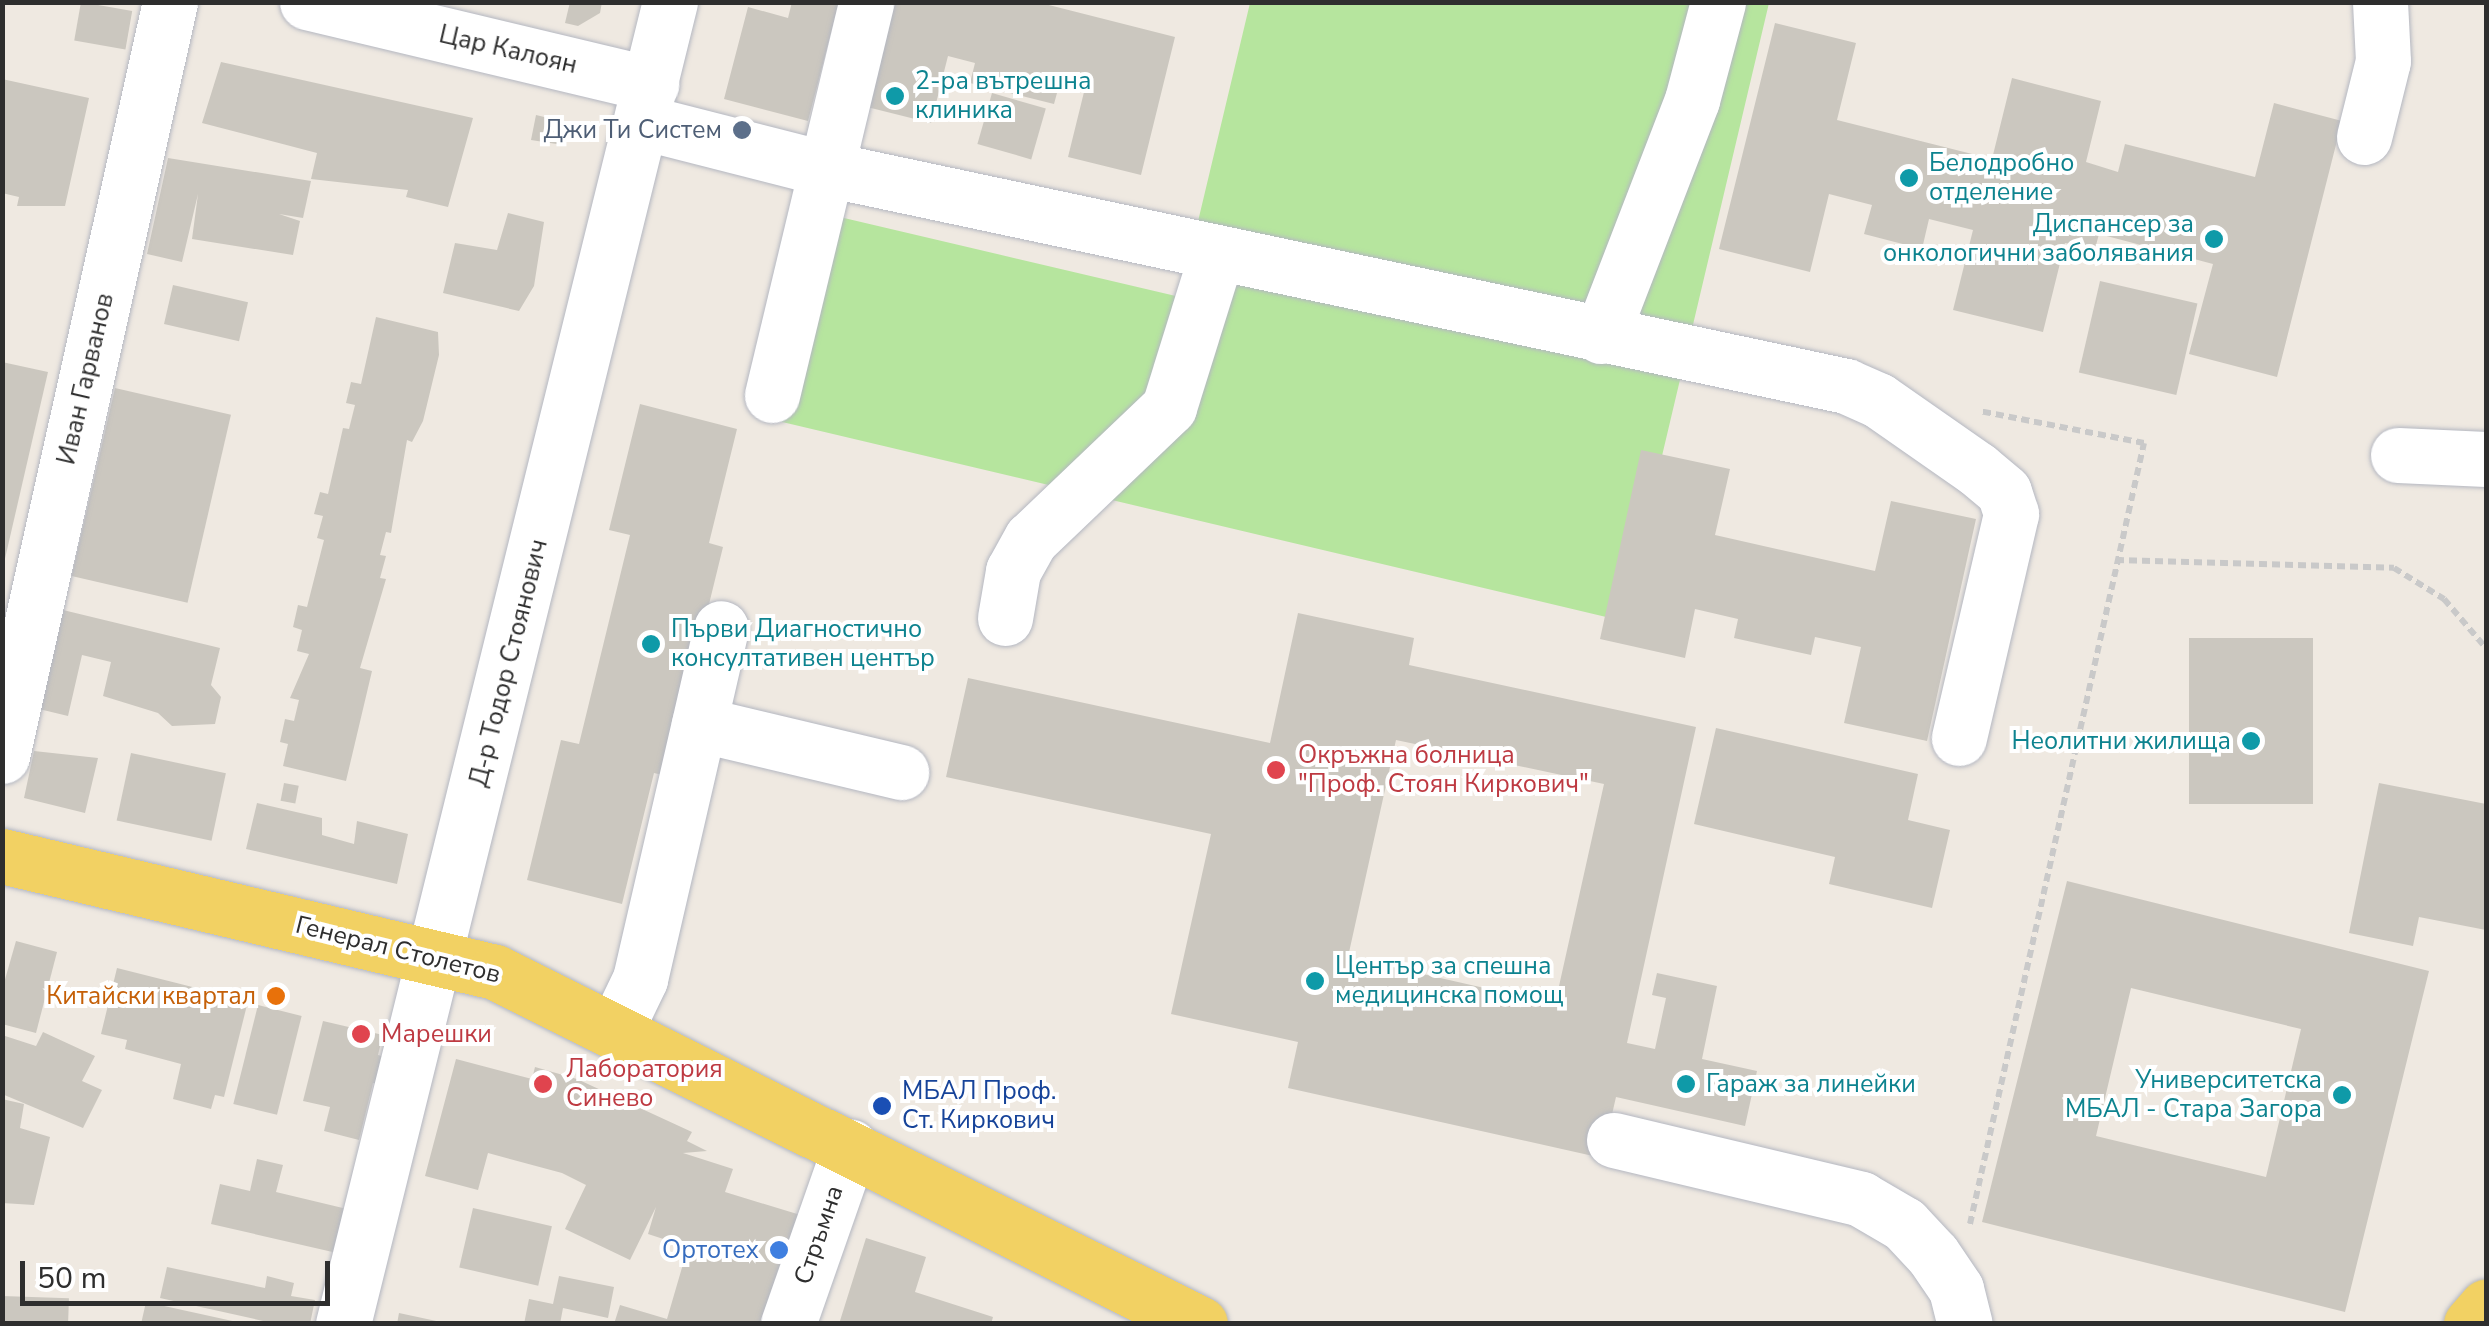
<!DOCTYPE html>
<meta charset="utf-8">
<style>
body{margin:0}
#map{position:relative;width:2489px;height:1326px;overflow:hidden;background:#efe9e1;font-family:"Nunito Sans",sans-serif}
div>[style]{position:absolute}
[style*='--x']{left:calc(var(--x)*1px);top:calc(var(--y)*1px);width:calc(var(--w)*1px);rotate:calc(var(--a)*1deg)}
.green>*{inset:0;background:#b6e59e}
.building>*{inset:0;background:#cbc7bf;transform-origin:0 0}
.path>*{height:6px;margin-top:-3px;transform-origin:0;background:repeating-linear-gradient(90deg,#c9c9c9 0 8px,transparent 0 13px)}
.roads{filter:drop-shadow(0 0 2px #b4b7c1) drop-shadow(0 0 2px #b4b7c1)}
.minor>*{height:55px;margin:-27.5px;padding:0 27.5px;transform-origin:27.5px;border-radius:27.5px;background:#fff}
.major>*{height:55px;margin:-27.5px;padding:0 27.5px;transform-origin:27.5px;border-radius:27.5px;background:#f2d163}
.dots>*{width:28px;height:28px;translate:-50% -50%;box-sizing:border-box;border:5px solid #fff;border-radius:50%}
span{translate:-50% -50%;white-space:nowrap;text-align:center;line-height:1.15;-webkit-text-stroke:8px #fff;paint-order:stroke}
.street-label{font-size:25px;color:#2e2e2e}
.culture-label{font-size:25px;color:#0d838f}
.left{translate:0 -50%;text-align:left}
.right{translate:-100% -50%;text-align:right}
.service-label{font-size:25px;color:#4e5e75}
.health-label{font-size:25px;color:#be3a42}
.food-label{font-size:25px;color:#c56008}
.transit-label{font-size:25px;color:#164399}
.shop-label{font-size:25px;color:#366cbe}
.frame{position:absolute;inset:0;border:5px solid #2e2e2e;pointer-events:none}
.scale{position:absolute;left:20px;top:1261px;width:310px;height:45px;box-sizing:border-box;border:5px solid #2e2e2e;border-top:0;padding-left:12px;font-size:30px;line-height:35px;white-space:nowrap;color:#2e2e2e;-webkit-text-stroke:8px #fff;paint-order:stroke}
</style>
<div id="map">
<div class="green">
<div style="clip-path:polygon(1250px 3px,1769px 3px,1623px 621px,778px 421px,827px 214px,1180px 297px)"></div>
</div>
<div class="building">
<div style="left:81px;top:2px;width:52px;height:39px;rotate:10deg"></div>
<div style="clip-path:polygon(570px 2px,602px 2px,600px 13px,578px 26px,565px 23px)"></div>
<div style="clip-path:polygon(792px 2px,839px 2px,808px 121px,724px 99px,748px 7px,788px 18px)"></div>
<div style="clip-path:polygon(876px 2px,1037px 2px,1175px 37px,1141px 175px,1068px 157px,1085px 88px,1060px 82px,1054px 104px,970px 83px,975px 63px,948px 56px,931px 123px,851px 103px)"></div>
<div style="clip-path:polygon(1775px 23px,1856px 43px,1837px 120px,1992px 159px,2012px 78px,2101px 101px,2086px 162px,2118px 172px,2125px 144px,2255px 177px,2274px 103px,2342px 121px,2277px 377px,2189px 354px,2213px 264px,2099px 234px,2095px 249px,2065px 243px,2043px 332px,1953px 310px,1973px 230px,1929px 219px,1922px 249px,1864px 234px,1872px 205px,1829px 194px,1810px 272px,1719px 249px)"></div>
<div style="clip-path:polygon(221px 62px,473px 118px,448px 207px,406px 197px,408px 190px,311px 179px,317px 153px,202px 123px)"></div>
<div style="clip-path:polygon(2px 79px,89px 98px,65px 206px,17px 206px,19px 197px,2px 193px)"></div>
<div style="left:992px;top:93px;width:56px;height:53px;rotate:16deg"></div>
<div style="clip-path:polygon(536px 115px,569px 123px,563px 145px,531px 140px)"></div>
<div style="clip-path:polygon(168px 158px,311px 181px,303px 218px,279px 214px,300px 221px,293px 255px,192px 239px,198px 194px,182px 262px,147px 254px)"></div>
<div style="clip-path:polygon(508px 213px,544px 222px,534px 286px,519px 311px,443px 293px,455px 243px,497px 250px)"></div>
<div style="left:2100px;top:281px;width:100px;height:94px;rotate:13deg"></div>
<div style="left:173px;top:285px;width:77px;height:40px;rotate:13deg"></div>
<div style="clip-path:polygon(376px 317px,438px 332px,439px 355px,423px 421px,412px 442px,407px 440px,391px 533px,386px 532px,380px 555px,386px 556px,380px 578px,386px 579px,360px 668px,372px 671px,346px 781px,283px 766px,288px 744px,280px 742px,285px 719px,294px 721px,299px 700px,290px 698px,309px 654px,297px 651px,302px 630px,293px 627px,298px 605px,307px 607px,324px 540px,317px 538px,323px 516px,314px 514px,320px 492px,328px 494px,343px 428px,349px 429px,355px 405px,346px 403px,351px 382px,361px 384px)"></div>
<div style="clip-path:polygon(2px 362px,48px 372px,4px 563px,2px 563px)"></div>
<div style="left:115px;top:388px;width:119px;height:193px;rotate:13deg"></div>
<div style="clip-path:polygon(640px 404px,737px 429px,709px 543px,723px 547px,667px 776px,654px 773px,622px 904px,527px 880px,561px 740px,579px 744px,630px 535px,609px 530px)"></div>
<div style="clip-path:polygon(1641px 450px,1730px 469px,1715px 535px,1875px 571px,1891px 501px,1976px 519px,1927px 741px,1844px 723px,1861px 647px,1815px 637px,1811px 655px,1734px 638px,1738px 619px,1695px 609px,1685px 658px,1600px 639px)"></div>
<div style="clip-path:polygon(63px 610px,220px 648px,211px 685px,221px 697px,215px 724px,172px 726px,158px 713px,103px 696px,111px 662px,82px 655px,68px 716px,39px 709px)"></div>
<div style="clip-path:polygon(evenodd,1298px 613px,1414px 638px,1409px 665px,1696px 727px,1627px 1043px,1655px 1049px,1666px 998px,1652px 995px,1657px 973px,1717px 986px,1702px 1059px,1757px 1071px,1745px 1126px,1616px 1097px,1602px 1158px,1288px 1088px,1298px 1042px,1171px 1014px,1211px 834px,946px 777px,968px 678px,1270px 743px,1298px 613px,1396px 740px,1604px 784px,1555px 1004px,1348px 957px,1396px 740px)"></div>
<div style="left:2189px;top:638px;width:124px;height:166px"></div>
<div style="clip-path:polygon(1716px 728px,1918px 774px,1908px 820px,1950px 830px,1932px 908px,1829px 884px,1835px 857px,1694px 824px)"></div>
<div style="clip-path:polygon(34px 751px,98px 758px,85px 813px,24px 798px)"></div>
<div style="left:131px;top:753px;width:97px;height:69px;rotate:12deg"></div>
<div style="left:284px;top:783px;width:15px;height:18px;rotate:11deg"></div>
<div style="clip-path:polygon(2379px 783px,2486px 804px,2486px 930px,2419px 917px,2413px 946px,2349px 933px)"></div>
<div style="clip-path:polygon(257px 803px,322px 818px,322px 835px,354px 844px,357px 821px,408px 834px,397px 884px,246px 849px)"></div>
<div style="clip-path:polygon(evenodd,2067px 881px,2429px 971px,2345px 1312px,1982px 1222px,2067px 881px,2131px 988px,2301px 1029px,2266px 1177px,2096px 1136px,2131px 988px)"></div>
<div style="clip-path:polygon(16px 941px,57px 952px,36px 1033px,2px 1024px,2px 990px)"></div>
<div style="clip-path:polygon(117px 968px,248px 1001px,224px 1097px,215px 1095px,211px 1109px,173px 1099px,181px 1064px,125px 1049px,127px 1040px,101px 1034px)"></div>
<div style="left:258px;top:1005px;width:45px;height:102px;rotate:14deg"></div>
<div style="clip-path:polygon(323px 1021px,383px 1035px,378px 1055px,392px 1059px,385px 1086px,373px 1083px,359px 1140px,324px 1131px,330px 1107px,303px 1101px)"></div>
<div style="clip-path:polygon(43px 1032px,95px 1056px,82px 1081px,102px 1090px,83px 1128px,2px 1094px,2px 1035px,36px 1046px)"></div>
<div style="clip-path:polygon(456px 1059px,532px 1079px,535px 1067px,577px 1079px,692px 1132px,687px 1141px,707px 1151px,683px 1153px,733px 1169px,725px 1192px,807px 1217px,763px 1324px,614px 1324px,620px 1305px,667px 1319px,688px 1247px,648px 1234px,656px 1207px,630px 1260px,565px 1229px,586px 1185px,562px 1173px,488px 1153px,478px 1190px,425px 1176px)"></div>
<div style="clip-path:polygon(2px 1099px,24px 1104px,20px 1128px,50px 1137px,34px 1205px,2px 1203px)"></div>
<div style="clip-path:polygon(257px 1159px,283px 1165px,276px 1192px,347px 1209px,337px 1253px,211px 1224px,220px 1184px,250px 1191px)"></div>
<div style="left:473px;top:1208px;width:81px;height:61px;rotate:13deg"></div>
<div style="clip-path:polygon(866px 1238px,926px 1257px,915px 1292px,993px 1317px,991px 1324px,839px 1324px)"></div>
<div style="clip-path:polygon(167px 1267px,265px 1288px,267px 1276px,294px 1283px,291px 1296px,315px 1300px,310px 1324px,277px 1324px,160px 1298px)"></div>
<div style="clip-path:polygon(559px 1276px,614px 1287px,608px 1318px,563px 1308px,560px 1324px,524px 1324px,529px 1299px,553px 1304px)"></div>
<div style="left:2px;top:1296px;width:67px;height:28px;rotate:2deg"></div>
<div style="clip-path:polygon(146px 1302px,237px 1322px,237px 1324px,141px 1324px)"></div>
<div style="clip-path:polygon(399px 1313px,441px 1322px,440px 1324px,397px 1324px)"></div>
</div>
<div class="path">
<div style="--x:2116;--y:560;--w:278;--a:1.6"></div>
<div style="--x:2394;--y:568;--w:59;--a:31.8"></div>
<div style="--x:2444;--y:599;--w:65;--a:49.4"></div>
<div style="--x:1970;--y:1224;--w:800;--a:-77.44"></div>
<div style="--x:2144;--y:443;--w:167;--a:-169"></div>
</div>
<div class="roads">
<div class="minor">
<div style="--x:307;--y:2;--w:354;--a:13.4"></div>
<div style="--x:642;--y:122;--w:191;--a:14.3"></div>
<div style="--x:827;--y:169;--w:1042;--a:12.02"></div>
<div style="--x:1846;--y:386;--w:35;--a:24"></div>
<div style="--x:1878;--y:400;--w:121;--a:34.9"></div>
<div style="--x:1977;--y:469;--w:35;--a:40"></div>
<div style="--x:2004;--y:492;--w:23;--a:72"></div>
<div style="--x:2011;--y:514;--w:230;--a:103.1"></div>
<div style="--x:2364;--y:137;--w:78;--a:-76"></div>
<div style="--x:2383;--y:61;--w:59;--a:-92.9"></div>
<div style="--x:1601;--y:336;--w:253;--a:-68.9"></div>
<div style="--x:1692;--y:100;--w:101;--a:-75.1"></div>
<div style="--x:772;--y:395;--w:404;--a:-76.5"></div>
<div style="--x:2398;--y:455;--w:88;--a:2.6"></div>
<div style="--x:1005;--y:618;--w:48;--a:-80.3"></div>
<div style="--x:1013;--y:571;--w:37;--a:-61"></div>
<div style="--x:1031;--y:539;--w:191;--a:-43.7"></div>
<div style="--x:1169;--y:407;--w:161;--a:-72.7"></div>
<div style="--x:699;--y:724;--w:208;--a:13.4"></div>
<div style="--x:2;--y:756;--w:772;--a:-77.44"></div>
<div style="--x:615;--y:1031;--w:58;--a:-64.3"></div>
<div style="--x:640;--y:979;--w:360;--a:-77"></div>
<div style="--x:1614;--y:1140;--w:254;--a:13.4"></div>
<div style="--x:1861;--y:1199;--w:50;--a:30.2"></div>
<div style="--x:1904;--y:1224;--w:42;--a:46.9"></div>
<div style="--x:1933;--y:1255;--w:41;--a:55.9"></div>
<div style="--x:1956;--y:1289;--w:36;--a:76"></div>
<div style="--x:343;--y:1324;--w:1362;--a:-76.11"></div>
<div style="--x:788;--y:1324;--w:188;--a:-70.7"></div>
</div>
<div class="major">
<div style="--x:2;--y:856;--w:506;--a:13.24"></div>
<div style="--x:495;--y:972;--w:788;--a:26.53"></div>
<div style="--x:2471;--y:1324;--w:23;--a:-49"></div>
</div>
</div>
<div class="dots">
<div style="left:895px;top:96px;background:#0f9aa8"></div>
<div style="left:742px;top:130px;background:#5c6f8a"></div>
<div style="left:1909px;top:178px;background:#0f9aa8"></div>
<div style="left:2214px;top:239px;background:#0f9aa8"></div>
<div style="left:651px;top:644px;background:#0f9aa8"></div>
<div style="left:2251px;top:741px;background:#0f9aa8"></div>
<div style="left:1276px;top:770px;background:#e0444e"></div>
<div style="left:1315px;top:981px;background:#0f9aa8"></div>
<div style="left:276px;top:996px;background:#e8710a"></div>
<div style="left:361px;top:1034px;background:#e0444e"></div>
<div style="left:543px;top:1084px;background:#e0444e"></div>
<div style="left:1686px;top:1084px;background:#0f9aa8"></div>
<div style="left:2342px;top:1095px;background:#0f9aa8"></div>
<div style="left:882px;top:1106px;background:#1a4fb4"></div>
<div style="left:779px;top:1250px;background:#3f7fe0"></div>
</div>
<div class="street-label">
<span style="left:508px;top:50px;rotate:13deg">Цар Калоян</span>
<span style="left:86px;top:379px;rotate:-77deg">Иван Гарванов</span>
<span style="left:509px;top:663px;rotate:-76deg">Д-р Тодор Стоянович</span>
<span style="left:398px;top:950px;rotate:14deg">Генерал Столетов</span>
<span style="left:819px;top:1235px;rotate:-71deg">Стръмна</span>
</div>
<div class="culture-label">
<span class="left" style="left:915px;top:96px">2-ра вътрешна<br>клиника</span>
<span class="left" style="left:1929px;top:178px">Белодробно<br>отделение</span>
<span class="right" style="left:2194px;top:239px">Диспансер за<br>онкологични заболявания</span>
<span class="left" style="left:671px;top:644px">Първи Диагностично<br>консултативен център</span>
<span class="right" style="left:2231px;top:741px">Неолитни жилища</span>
<span class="left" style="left:1335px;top:981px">Център за спешна<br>медицинска помощ</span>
<span class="right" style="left:2322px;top:1095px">Университетска<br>МБАЛ - Стара Загора</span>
<span class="left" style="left:1706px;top:1084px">Гараж за линейки</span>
</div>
<div class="service-label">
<span class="right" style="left:722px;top:130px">Джи Ти Систем</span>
</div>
<div class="health-label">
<span class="left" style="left:1298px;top:770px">Окръжна болница<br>"Проф. Стоян Киркович"</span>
<span class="left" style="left:381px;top:1034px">Марешки</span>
<span class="left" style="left:566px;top:1084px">Лаборатория<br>Синево</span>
</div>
<div class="food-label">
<span class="right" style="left:256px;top:996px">Китайски квартал</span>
</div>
<div class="transit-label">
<span class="left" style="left:902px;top:1106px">МБАЛ Проф.<br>Ст. Киркович</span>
</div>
<div class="shop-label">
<span class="right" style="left:759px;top:1250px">Ортотех</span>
</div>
<div class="frame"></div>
<div class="scale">50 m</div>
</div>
